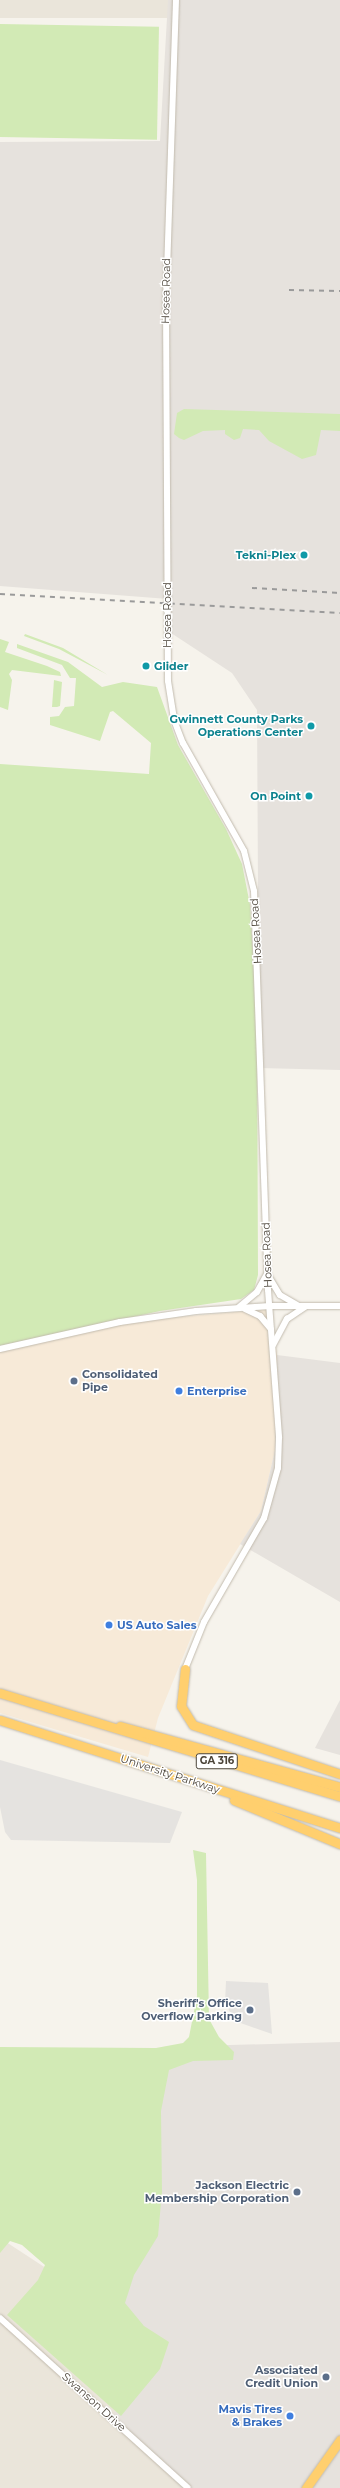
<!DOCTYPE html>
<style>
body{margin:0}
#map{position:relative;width:340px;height:2488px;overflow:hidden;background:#f6f3ec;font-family:Montserrat,sans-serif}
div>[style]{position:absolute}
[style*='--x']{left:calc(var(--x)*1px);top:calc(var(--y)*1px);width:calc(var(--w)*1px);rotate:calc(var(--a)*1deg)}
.residential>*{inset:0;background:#eae5da;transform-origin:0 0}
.commercial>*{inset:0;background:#f7ead8}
.industrial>*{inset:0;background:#e6e2dd}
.green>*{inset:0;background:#d2eab5;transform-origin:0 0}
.parking>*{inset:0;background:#e5e3e0}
.roads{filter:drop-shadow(0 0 1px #c2bbae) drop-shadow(0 0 1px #c2bbae)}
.minor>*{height:6px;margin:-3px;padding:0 3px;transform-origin:3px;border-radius:3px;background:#fff}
.highway>*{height:9px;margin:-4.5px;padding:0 4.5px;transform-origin:4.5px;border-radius:4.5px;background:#ffcf6e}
.rail>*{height:2px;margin-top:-1px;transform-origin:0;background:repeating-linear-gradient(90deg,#9a9a9a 0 5px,transparent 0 10px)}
.dots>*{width:11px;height:11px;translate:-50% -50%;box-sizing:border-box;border:2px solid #fff;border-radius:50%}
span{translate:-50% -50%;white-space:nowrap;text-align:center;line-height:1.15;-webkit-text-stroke:3px #fff;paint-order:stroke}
.shield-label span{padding:1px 3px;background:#fff;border:1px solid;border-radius:3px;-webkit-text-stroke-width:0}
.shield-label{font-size:10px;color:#4b4439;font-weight:700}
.street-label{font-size:11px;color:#4b4439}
.culture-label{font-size:11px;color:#0d838f;font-weight:700}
.right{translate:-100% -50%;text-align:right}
.left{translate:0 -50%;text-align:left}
.service-label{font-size:11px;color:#4e5e75;font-weight:700}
.shop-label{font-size:11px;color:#366cbe;font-weight:700}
</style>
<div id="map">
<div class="residential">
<div style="left:0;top:0;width:170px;height:18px"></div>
<div style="clip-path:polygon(0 2238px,107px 2308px,182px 2488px,0 2488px)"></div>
</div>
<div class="commercial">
<div style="clip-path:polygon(270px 1309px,277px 1355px,275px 1450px,261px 1511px,208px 1596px,158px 1718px,148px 1757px,0 1713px,0 1347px,132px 1321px)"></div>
</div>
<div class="industrial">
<div style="clip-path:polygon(168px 0,340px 0,340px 1070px,259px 1068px,257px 710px,232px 673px,168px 631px,168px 599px,0 586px,0 142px,160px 141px)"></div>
<div style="clip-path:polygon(277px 1355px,340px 1363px,340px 1602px,240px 1544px,261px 1511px,275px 1450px)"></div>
<div style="clip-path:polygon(340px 1700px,340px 1755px,315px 1748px)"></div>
<div style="clip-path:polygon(340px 2042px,340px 2488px,182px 2488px,111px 2418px,160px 2353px,107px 2308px,162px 2047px)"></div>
</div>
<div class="green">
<div style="left:0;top:24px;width:159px;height:113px;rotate:1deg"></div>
<div style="clip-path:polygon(184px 409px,340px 414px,340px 431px,321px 430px,316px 455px,302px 459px,269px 441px,259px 430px,243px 429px,240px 438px,234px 440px,225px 434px,225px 430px,203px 431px,184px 440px,179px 438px,174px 434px,177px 413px)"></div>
<div style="clip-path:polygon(25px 634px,63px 648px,108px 675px,59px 649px,24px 636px)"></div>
<div style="clip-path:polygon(0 639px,9px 642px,5px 652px,47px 666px,60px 672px,61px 676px,12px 670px,9px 674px,12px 680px,8px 710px,0 707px)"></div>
<div style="clip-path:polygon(17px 644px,68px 662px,102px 687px,123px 682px,157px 687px,178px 745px,226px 829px,242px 864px,250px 905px,257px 1021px,258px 1275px,254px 1290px,241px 1299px,160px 1311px,0 1346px,0 764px,149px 774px,151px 743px,113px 711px,110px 712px,100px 741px,50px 725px,50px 717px,59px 716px,65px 707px,74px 706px,76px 678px,70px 678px,62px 665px,17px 648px)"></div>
<div style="clip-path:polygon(54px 680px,62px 682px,60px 706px,57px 707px,52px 707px)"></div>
<div style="clip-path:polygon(193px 1850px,206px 1853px,209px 2019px,219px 2037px,234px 2052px,233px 2060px,193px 2061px,169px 2070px,161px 2111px,162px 2192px,158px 2236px,134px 2275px,125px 2303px,144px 2326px,169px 2342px,160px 2369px,121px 2416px,7px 2315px,38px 2280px,45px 2265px,22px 2245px,10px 2241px,0 2253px,0 2047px,156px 2048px,183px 2043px,189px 2037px,197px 1996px,197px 1880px)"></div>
</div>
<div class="parking">
<div style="clip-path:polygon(0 1760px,182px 1812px,170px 1843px,11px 1840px,5px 1832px,0 1807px)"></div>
<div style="clip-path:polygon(226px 1981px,268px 1983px,272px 2034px,235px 2021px,225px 2003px)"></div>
</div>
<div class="roads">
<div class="minor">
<div style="--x:176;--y:0;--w:301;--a:91.9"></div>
<div style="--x:166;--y:301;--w:380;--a:89.7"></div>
<div style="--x:168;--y:681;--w:39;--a:81"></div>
<div style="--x:174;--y:720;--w:25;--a:69"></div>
<div style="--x:183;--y:743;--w:124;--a:60.5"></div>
<div style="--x:244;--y:851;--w:41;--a:76"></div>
<div style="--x:254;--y:891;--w:399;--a:88"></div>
<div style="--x:268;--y:1290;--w:148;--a:85.7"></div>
<div style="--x:279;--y:1438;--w:30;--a:92"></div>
<div style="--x:278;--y:1468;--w:52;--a:105.6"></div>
<div style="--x:264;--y:1518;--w:120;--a:120"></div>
<div style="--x:204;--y:1622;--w:51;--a:112"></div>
<div style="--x:269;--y:1277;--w:21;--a:59"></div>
<div style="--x:280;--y:1295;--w:20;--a:30"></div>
<div style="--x:239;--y:1307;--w:23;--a:-40"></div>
<div style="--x:257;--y:1292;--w:21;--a:-61"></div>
<div style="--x:245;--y:1309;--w:17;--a:25"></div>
<div style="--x:260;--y:1316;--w:17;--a:50"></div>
<div style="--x:273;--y:1345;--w:30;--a:-62"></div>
<div style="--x:287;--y:1319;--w:22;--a:-34"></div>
<div style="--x:0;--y:1349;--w:123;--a:-12.7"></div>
<div style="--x:120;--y:1322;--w:77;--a:-8.2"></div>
<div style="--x:196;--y:1311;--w:74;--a:-3.9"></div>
<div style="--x:270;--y:1306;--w:70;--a:0"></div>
<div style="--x:0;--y:2318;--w:253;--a:42.1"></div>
</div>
<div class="highway">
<div style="--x:185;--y:1669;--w:37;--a:96"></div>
<div style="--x:181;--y:1706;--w:22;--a:58"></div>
<div style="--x:193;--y:1725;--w:155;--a:18.4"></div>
<div style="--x:0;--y:1693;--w:355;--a:16.9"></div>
<div style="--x:0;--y:1720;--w:357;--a:17.6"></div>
<div style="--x:120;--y:1726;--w:228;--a:15.5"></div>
<div style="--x:234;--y:1800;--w:115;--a:22.5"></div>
<div style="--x:306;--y:2488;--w:59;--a:-54.7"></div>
</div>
</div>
<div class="rail">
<div style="--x:289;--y:290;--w:51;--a:1.1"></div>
<div style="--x:252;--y:588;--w:88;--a:3.3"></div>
<div style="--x:0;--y:594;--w:341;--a:3.2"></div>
</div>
<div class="dots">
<div style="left:304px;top:555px;background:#0f9aa8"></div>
<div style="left:146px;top:666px;background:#0f9aa8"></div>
<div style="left:311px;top:726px;background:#0f9aa8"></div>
<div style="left:309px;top:796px;background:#0f9aa8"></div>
<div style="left:74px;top:1381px;background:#5c6f8a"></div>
<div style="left:179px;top:1391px;background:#3f7fe0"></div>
<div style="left:109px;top:1625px;background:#3f7fe0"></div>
<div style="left:250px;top:2010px;background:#5c6f8a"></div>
<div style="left:297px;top:2192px;background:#5c6f8a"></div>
<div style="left:326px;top:2377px;background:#5c6f8a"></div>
<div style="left:290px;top:2416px;background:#3f7fe0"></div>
</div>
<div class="shield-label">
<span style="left:217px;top:1761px">GA 316</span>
</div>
<div class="street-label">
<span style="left:166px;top:291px;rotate:-89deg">Hosea Road</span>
<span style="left:167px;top:615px;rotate:-90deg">Hosea Road</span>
<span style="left:256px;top:931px;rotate:-93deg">Hosea Road</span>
<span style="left:267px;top:1255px;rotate:-92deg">Hosea Road</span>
<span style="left:170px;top:1774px;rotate:18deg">University Parkway</span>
<span style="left:94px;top:2402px;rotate:42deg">Swanson Drive</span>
</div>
<div class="culture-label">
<span class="right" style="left:296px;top:555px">Tekni-Plex</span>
<span class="left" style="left:154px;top:666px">Glider</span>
<span class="right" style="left:303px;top:726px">Gwinnett County Parks<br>Operations Center</span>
<span class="right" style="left:301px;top:796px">On Point</span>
</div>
<div class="service-label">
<span class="left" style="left:82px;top:1381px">Consolidated<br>Pipe</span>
<span class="right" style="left:242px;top:2010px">Sheriff's Office<br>Overflow Parking</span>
<span class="right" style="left:289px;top:2192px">Jackson Electric<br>Membership Corporation</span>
<span class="right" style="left:318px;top:2377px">Associated<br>Credit Union</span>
</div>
<div class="shop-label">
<span class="left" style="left:187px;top:1391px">Enterprise</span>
<span class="left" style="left:117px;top:1625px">US Auto Sales</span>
<span class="right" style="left:282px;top:2416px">Mavis Tires<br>&amp; Brakes</span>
</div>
</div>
